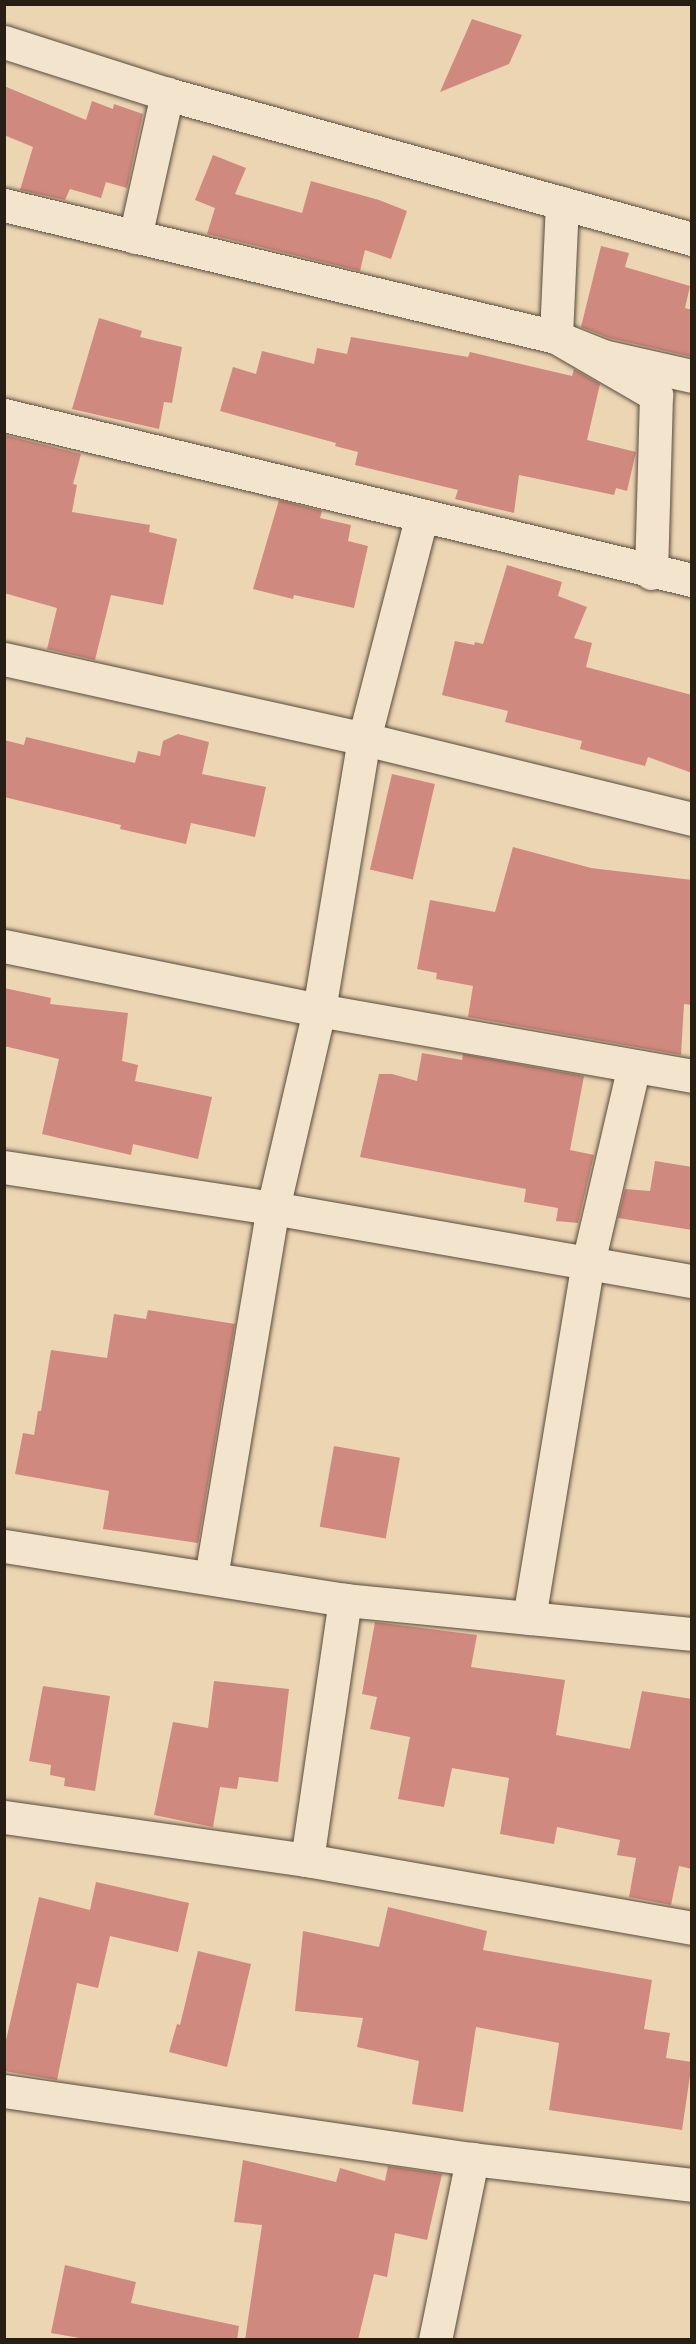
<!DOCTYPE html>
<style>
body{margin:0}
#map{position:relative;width:696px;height:2344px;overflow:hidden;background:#ecd5b3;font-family:"Libre Bodoni",serif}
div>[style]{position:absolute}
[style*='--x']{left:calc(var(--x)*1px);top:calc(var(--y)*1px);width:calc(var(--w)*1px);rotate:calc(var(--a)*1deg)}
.building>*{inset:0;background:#d0897e;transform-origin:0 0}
.roads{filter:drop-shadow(0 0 2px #584c3c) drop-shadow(0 0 2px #584c3c)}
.street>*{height:33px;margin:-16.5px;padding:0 16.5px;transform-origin:16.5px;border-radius:16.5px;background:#f3e4ce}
span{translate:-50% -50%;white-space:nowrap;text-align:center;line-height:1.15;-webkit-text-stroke:4.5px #f3e4ce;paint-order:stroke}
.frame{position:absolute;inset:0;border:6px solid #271e14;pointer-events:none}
</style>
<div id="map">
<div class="building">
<div style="clip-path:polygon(472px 19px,522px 35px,509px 64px,440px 92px)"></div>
<div style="clip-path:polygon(4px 86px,86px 120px,92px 101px,113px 109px,114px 104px,143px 114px,127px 188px,106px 182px,101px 198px,70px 189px,65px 200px,20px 190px,33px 147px,4px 135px)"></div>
<div style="clip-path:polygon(213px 155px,246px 168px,235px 194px,302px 213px,311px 181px,379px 200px,407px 211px,391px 259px,365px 250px,360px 271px,207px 234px,215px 208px,195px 200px)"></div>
<div style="clip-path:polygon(601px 246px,629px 253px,625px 267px,690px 286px,685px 308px,692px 310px,692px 357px,609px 338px,581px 327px)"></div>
<div style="clip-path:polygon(99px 318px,142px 331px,140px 337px,182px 347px,172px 403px,164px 402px,159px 429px,72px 409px)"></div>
<div style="clip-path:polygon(351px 337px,468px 357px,470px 352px,572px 376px,574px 369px,600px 384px,587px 440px,636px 452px,627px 491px,616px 488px,614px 495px,519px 475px,514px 513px,455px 499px,458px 490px,355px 465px,358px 452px,335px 446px,336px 443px,220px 411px,233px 367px,256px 374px,262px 351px,314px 364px,317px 348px,347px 354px)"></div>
<div style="clip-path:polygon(4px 435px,81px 454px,73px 484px,77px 485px,72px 512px,150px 525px,149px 532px,177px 539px,163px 605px,111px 595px,95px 660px,47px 649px,57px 608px,4px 593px)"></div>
<div style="clip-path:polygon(279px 500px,322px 511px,320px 518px,351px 525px,348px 541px,368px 546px,354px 608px,294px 595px,293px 599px,253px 589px)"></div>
<div style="clip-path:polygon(507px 565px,562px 582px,558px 596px,587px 607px,574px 638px,592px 643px,586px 667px,692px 695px,692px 773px,648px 757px,645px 766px,580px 749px,582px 741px,505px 722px,508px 711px,442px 695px,455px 641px,474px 645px,475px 642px,483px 644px)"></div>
<div style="clip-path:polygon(178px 734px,209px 742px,202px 774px,266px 787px,255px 837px,191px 823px,186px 844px,120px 829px,121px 825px,4px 797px,4px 740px,24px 745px,26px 737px,135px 763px,138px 751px,160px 756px,163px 741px)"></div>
<div style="left:392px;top:774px;width:44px;height:98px;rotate:13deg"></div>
<div style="clip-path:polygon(513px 847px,591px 868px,692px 880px,692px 1005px,684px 1004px,681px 1055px,468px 1017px,473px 986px,436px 979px,437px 973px,417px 969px,430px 900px,495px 912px)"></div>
<div style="clip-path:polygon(4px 988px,51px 998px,50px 1004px,128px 1013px,122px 1061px,138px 1065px,135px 1081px,212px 1097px,198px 1159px,133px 1144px,131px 1155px,42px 1134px,59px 1059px,4px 1046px)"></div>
<div style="clip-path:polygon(422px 1053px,462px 1060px,463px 1054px,584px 1076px,570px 1150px,594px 1155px,578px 1223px,556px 1221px,558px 1208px,524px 1202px,526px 1189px,360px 1157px,379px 1074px,392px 1074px,417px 1081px)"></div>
<div style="clip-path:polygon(655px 1161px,692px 1167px,692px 1230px,618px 1218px,625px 1189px,650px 1191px)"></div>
<div style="clip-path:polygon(148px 1310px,235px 1324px,198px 1543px,103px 1529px,109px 1491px,15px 1474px,23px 1433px,34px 1435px,38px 1411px,41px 1411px,51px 1350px,107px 1358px,114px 1314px,146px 1319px)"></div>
<div style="left:334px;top:1446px;width:67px;height:82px;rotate:10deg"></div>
<div style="clip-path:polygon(375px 1622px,477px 1635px,471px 1667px,565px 1680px,556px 1735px,630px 1749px,642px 1691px,692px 1699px,692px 1869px,679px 1866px,671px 1905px,629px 1897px,636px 1858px,617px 1855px,620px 1840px,557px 1827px,554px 1844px,500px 1834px,509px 1778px,452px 1768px,444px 1807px,398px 1799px,410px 1737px,370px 1729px,377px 1697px,362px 1694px)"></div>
<div style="clip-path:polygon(214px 1681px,289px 1689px,278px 1782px,239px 1777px,237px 1789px,220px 1787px,213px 1827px,154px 1815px,173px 1722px,208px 1728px)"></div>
<div style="clip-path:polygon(43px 1686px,110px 1696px,95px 1791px,64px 1786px,65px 1778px,50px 1775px,51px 1765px,29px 1761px)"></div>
<div style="clip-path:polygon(96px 1882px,189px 1903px,178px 1952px,110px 1936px,98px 1988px,77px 1983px,57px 2080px,4px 2071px,4px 2049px,39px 1897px,90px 1910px)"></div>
<div style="clip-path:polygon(388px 1907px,487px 1931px,483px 1950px,652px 1980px,644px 2029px,670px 2033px,666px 2058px,692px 2062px,682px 2130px,549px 2110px,559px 2043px,476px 2027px,463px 2112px,412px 2104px,419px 2061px,357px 2047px,363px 2018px,295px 2011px,303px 1931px,379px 1947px)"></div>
<div style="clip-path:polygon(198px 1951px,251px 1964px,227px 2067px,169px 2052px,177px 2024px,180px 2025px)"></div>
<div style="clip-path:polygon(243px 2160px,336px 2182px,340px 2168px,385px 2181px,388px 2166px,442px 2174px,427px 2240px,395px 2233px,387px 2277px,374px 2274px,358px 2340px,245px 2340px,262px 2225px,234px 2222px)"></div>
<div style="clip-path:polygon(65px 2265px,136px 2282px,131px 2303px,239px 2326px,237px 2340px,91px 2340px,51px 2333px)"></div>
</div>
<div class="roads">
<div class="street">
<div style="--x:4;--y:42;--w:171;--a:17.7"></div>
<div style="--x:167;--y:94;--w:545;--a:15.44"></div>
<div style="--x:562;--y:203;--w:134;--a:92.6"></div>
<div style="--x:556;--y:337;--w:116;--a:30.1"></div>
<div style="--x:656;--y:395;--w:178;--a:91.6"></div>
<div style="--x:4;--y:205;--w:568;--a:13.45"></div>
<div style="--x:556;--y:337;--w:51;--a:22"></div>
<div style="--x:603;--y:356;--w:91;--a:12.7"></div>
<div style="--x:135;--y:237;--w:147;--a:-77.4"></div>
<div style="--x:4;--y:415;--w:708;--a:13.49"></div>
<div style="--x:4;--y:659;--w:369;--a:12.5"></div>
<div style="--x:364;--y:739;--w:338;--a:13.7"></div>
<div style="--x:4;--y:946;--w:321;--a:11.5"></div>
<div style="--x:319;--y:1010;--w:379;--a:10"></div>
<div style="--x:4;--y:1167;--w:272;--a:8.7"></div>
<div style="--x:273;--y:1208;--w:425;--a:9.9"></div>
<div style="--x:4;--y:1546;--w:345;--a:9"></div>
<div style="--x:345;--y:1600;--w:349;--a:5.6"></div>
<div style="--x:211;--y:1577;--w:374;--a:-80.5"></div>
<div style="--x:273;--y:1208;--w:203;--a:-76.9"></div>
<div style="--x:319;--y:1010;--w:275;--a:-80.6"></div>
<div style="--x:364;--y:739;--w:231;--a:-75.5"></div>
<div style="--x:529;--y:1618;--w:360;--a:-80.6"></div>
<div style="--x:588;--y:1263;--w:202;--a:-76.9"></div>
<div style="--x:4;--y:1817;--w:306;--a:8.1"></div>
<div style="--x:307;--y:1860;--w:391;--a:10"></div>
<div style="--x:307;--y:1860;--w:263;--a:-81.7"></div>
<div style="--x:4;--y:2091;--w:473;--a:8.3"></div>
<div style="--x:472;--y:2159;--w:222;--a:6.7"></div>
<div style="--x:435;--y:2340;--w:185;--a:-78.4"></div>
</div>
</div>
<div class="frame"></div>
</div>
